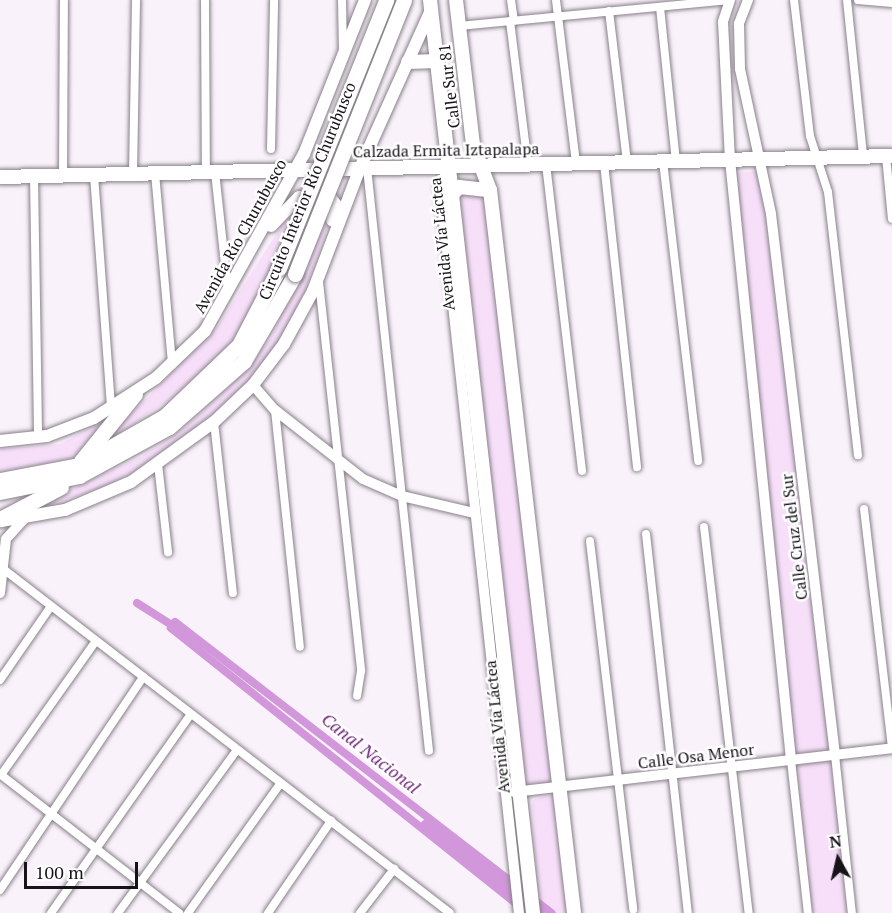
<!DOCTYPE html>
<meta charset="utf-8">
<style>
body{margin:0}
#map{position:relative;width:892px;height:913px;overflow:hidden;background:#faf2fb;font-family:"PT Serif",serif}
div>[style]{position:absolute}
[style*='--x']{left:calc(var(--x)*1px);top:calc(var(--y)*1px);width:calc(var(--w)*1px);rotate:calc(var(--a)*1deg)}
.green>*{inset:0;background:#f7dffa}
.canal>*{height:8px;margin:-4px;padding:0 4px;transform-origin:4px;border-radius:4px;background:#d297da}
.roads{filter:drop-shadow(0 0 2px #888089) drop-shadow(0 0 2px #888089)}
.minor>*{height:8px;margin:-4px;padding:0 4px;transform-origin:4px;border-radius:4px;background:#fff}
.tertiary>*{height:10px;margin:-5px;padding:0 5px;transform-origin:5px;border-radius:5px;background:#fff}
.secondary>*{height:12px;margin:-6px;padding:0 6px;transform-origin:6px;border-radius:6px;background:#fff}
.primary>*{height:14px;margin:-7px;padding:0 7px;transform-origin:7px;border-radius:7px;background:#fff}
.motorway>*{height:15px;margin:-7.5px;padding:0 7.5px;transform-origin:7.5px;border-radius:7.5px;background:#fff}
.bridges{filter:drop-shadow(0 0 2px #888089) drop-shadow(0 0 2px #888089)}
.motorway-bridge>*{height:15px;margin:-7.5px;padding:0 7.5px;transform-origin:7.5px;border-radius:7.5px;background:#fff}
span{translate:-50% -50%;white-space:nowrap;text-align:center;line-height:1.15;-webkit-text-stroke:5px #fff;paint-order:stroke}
.street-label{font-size:16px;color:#171417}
.water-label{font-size:18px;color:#6e2878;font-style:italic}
.north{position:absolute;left:808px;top:829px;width:60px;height:60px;-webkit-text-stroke:4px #fff;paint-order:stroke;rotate:352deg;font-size:16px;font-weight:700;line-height:24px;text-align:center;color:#171417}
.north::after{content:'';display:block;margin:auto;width:21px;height:27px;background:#171417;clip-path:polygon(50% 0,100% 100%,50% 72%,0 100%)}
.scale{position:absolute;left:24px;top:862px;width:114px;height:27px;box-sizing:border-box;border:3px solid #171417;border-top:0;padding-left:8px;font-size:18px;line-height:21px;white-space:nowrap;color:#171417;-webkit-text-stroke:4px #fff;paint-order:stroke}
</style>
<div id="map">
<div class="green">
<div style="clip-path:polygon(763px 171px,849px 913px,811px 913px,733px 173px)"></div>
<div style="clip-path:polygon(463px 190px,488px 196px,559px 782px,525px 786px,458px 200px)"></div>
<div style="clip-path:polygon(298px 199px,267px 281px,232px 343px,194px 383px,97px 448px,216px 329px)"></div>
<div style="clip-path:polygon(330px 204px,333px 211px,305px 292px,280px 344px,239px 393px,188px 438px,147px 465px,101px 488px,18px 515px,142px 456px,182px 430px,232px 384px,272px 337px)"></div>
<div style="clip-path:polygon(106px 419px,75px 458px,0 472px,0 449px,60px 444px)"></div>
<div style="clip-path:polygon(545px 796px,558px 797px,570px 913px,539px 913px,532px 806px,533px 800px)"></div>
</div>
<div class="canal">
<div style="--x:137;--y:603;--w:45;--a:32.3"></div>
<div style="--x:425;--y:824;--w:145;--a:37.7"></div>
<div style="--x:528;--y:913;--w:457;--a:-141.4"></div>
<div style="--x:171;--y:628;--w:7;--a:-56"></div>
<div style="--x:175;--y:622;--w:476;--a:37.7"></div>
</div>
<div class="roads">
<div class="minor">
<div style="--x:205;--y:0;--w:172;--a:89.7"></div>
<div style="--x:342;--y:0;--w:51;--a:88.9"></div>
<div style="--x:511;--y:0;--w:21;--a:82"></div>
<div style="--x:556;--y:0;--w:164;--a:83"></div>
<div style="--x:794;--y:0;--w:137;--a:83.3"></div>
<div style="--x:810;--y:136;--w:59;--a:72.2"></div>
<div style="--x:828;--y:192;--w:265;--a:83.5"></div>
<div style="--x:847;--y:0;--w:157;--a:84.1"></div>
<div style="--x:858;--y:0;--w:34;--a:5"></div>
<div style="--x:660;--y:7;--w:155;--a:84.1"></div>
<div style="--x:609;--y:11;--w:152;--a:83.2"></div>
<div style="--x:510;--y:21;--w:145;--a:82.9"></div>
<div style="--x:459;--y:26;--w:272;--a:-5.5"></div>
<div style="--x:271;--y:149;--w:149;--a:-88.8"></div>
<div style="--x:886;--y:156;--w:63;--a:84.6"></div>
<div style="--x:663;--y:161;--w:302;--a:83.3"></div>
<div style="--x:604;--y:163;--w:306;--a:83.8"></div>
<div style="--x:546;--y:164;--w:309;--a:83.3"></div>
<div style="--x:367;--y:168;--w:586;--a:83.93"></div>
<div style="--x:215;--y:172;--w:120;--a:83.8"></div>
<div style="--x:155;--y:173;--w:192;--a:84.9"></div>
<div style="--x:133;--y:174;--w:174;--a:-89"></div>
<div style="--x:94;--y:175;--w:235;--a:85.8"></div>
<div style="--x:34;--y:176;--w:262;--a:89.1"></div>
<div style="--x:63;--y:176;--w:176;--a:-89.7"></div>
<div style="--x:319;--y:282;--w:391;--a:83.8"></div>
<div style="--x:361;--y:671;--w:25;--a:99"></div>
<div style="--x:275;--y:410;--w:238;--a:84"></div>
<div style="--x:214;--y:422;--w:172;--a:83.7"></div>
<div style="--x:158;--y:464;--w:89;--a:83.5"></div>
<div style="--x:864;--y:509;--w:241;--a:83.3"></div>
<div style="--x:704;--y:527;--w:389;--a:83.4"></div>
<div style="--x:646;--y:534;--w:381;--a:83.7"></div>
<div style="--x:590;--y:541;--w:371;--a:83.3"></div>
<div style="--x:2;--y:568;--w:565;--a:37.6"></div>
<div style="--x:0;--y:680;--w:90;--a:-55.4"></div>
<div style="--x:835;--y:755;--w:159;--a:83.9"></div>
<div style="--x:791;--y:760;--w:154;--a:83.7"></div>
<div style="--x:0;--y:774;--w:227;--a:37.8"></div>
<div style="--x:1;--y:775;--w:164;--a:-54.7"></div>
<div style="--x:0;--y:890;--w:257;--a:-56.1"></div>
<div style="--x:51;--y:913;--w:243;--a:-54.9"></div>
<div style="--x:118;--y:913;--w:202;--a:-53.9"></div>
<div style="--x:188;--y:913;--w:158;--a:-54.5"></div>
<div style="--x:268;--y:913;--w:112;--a:-55.6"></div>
<div style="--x:360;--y:913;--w:56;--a:-52.3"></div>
</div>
<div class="tertiary">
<div style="--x:730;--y:0;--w:23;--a:108"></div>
<div style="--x:723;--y:22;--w:138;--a:87.1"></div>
<div style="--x:730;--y:160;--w:603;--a:84.19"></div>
<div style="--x:748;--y:0;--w:26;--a:111"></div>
<div style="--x:739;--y:24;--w:45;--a:88.7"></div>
<div style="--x:740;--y:69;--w:148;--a:77.9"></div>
<div style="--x:771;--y:214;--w:545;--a:83.25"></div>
<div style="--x:450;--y:167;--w:21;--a:119"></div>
<div style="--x:440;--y:185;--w:732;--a:83.81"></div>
<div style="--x:253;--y:385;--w:33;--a:49"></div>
<div style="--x:275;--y:410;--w:112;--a:38.1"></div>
<div style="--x:363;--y:479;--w:43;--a:23.6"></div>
<div style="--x:402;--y:496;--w:74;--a:13.3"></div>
<div style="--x:0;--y:593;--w:54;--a:-83.7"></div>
<div style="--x:6;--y:539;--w:28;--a:-48"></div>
<div style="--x:514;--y:792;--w:381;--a:-6.6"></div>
</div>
<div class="secondary">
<div style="--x:271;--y:226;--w:40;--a:-46"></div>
<div style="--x:299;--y:197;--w:32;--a:2"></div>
<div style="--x:331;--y:198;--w:9;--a:54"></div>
<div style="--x:336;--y:205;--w:16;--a:104"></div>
<div style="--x:0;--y:441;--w:47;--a:-6.1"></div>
<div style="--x:47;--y:436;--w:50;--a:-21"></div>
<div style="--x:94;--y:418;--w:74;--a:-32.8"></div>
<div style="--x:156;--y:378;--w:68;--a:-43.8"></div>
<div style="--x:205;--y:331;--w:203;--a:-60.8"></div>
<div style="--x:304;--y:154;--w:166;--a:-68.4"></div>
<div style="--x:1;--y:521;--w:65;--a:-9.8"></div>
<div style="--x:65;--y:510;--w:72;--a:-23"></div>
<div style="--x:131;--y:482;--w:102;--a:-35.9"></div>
<div style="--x:214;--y:422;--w:54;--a:-43.5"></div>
<div style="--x:253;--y:385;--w:51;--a:-52.9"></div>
<div style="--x:284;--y:344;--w:60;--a:-61.3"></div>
<div style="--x:313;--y:291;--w:132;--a:-69.1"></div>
<div style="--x:360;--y:168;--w:175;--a:-65.8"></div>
</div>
<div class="primary">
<div style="--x:430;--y:0;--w:919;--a:83.56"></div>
<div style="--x:456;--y:0;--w:146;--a:83.3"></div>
<div style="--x:473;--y:145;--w:48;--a:69.3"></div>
<div style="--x:490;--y:190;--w:728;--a:83.37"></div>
<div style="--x:408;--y:62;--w:29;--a:-2"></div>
<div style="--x:0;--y:177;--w:892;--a:-1.35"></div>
<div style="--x:452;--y:195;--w:11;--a:-49"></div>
<div style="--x:459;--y:187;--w:31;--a:6"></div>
</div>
<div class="motorway">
<div style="--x:81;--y:461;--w:86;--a:-51.1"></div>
<div style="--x:0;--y:480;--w:80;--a:-10.8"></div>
<div style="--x:79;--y:465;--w:99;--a:-29.7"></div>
<div style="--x:165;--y:416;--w:103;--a:-43.8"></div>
<div style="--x:239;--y:345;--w:87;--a:-62.5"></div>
<div style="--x:0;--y:492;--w:81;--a:-11.4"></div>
<div style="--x:79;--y:476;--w:102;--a:-28.6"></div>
<div style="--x:169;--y:427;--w:100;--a:-41.3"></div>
<div style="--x:244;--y:361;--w:101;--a:-59.6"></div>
<div style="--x:0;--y:519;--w:69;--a:-27.7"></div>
</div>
</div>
<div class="bridges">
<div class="motorway-bridge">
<div style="--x:279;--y:268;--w:289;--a:-68.2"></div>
<div style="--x:295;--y:274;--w:295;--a:-68.3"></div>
</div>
</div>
<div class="street-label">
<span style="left:449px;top:86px;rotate:-97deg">Calle Sur 81</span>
<span style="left:446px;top:150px;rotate:-1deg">Calzada Ermita Iztapalapa</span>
<span style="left:307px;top:191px;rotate:-68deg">Circuito Interior Río Churubusco</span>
<span style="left:240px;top:236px;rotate:-61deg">Avenida Río Churubusco</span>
<span style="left:442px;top:244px;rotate:-96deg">Avenida Vía Láctea</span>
<span style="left:794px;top:537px;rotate:-97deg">Calle Cruz del Sur</span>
<span style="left:497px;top:727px;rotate:-96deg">Avenida Vía Láctea</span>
<span style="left:696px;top:756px;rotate:-7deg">Calle Osa Menor</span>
</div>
<div class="water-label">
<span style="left:371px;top:753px;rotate:38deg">Canal Nacional</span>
</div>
<div class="north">N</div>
<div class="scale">100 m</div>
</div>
